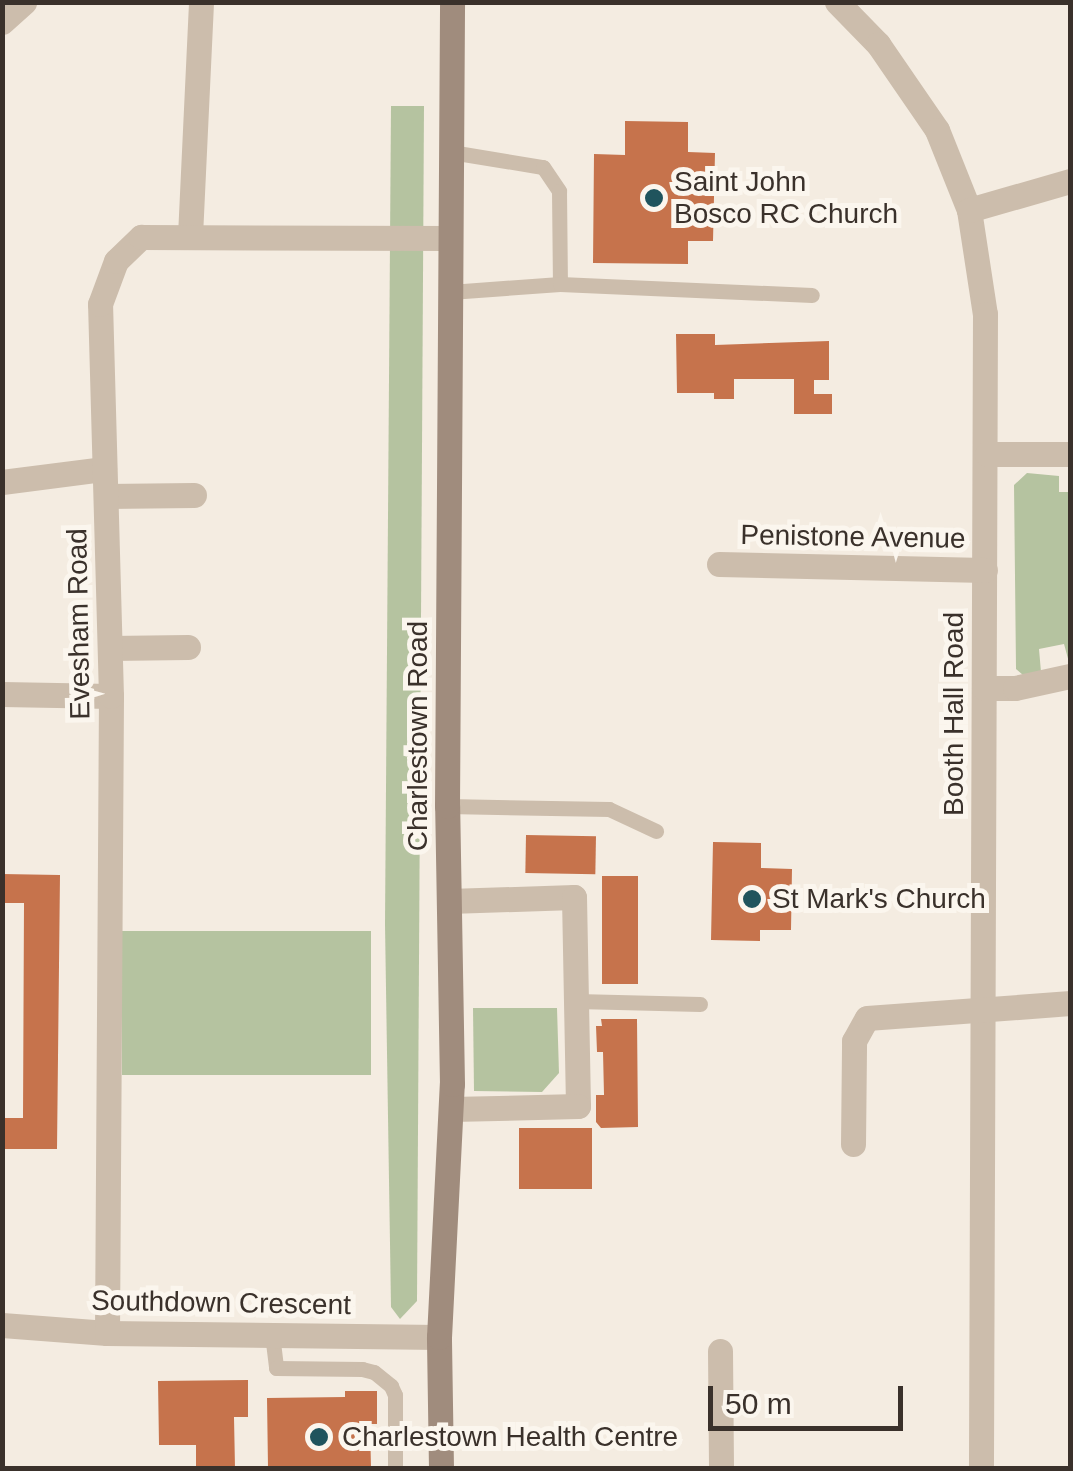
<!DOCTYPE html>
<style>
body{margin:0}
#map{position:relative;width:1073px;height:1471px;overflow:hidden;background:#f4ece1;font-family:Helvetica,sans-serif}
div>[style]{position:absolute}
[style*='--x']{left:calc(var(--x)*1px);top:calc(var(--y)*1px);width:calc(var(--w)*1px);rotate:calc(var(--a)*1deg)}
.green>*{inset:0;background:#b5c3a0;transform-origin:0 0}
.building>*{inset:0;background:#c6734c;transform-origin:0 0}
.lane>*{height:15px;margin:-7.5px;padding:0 7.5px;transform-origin:7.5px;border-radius:7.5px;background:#ccbdac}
.street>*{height:25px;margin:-12.5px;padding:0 12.5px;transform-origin:12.5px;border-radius:12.5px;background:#ccbdac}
.secondary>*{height:25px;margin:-12.5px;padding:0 12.5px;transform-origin:12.5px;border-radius:12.5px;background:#a08c7d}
.dots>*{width:28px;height:28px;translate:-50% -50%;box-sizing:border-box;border:5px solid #fbf6ee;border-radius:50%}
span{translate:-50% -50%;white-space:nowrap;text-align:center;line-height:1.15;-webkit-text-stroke:10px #fbf6ee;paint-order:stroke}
.poi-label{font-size:28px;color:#3a312b}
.left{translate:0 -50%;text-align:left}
.street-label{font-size:28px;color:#3a312b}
.frame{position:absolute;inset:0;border:5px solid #3a312b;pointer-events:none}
.scale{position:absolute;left:708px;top:1386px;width:195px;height:45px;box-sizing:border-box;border:5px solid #3a312b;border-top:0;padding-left:12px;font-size:30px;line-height:35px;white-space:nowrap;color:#3a312b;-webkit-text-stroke:8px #fbf6ee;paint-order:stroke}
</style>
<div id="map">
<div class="green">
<div style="clip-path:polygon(391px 106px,424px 106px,417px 1301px,400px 1319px,391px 1307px,385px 925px)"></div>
<div style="clip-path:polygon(1027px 473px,1059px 476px,1059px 492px,1070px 492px,1070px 666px,1064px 644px,1039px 649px,1041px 672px,1023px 675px,1016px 669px,1014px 485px)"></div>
<div style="left:371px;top:931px;width:144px;height:249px;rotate:90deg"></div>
<div style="clip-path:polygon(473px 1008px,557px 1008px,559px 1073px,542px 1092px,474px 1091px)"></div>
</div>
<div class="building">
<div style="clip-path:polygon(625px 121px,688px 122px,688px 152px,715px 153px,713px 241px,688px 241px,688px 264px,593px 263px,594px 154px,625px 155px)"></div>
<div style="clip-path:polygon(676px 334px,715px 334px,715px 345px,829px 341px,829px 380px,814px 380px,814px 394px,832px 394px,832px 414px,794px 414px,794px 379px,734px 379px,734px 399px,714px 399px,714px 393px,677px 393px)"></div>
<div style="left:526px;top:835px;width:70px;height:38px;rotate:1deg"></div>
<div style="clip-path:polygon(713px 842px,761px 843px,761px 868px,792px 869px,791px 930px,760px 930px,760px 941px,711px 940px)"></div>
<div style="clip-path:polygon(2px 874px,60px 875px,57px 1149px,2px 1149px,2px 1118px,23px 1118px,24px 903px,2px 903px)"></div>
<div style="left:602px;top:876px;width:36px;height:108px"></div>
<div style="clip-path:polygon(601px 1019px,637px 1019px,638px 1127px,601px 1128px,596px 1122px,596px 1095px,604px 1095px,603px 1052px,597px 1052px,596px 1026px,602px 1026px)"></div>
<div style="left:519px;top:1128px;width:73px;height:61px"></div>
<div style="clip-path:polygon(248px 1380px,248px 1417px,234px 1417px,235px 1468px,196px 1468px,196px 1445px,159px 1445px,158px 1381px)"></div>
<div style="clip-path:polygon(345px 1391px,377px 1391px,377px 1424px,370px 1424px,371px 1468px,268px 1468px,267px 1398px,345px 1397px)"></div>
</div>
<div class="lane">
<div style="--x:451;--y:152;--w:93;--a:9.3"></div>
<div style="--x:543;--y:167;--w:29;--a:56"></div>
<div style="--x:559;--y:191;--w:93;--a:89.4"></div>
<div style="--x:450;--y:292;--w:110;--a:-4.2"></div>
<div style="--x:560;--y:284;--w:252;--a:2.5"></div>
<div style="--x:447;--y:806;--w:162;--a:1.1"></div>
<div style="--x:609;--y:809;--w:52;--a:25.1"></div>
<div style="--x:576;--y:1001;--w:124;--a:1.4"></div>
<div style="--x:272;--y:1334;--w:34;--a:83"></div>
<div style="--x:276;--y:1368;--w:86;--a:0.7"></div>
<div style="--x:362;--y:1369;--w:12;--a:14"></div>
<div style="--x:374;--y:1372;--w:22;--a:39"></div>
<div style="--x:391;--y:1386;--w:10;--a:66"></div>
<div style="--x:395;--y:1395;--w:73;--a:90"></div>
</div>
<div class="street">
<div style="--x:837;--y:2;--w:59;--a:45.7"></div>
<div style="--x:878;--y:44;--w:104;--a:55.5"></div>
<div style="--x:937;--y:130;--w:86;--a:68.2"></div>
<div style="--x:969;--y:210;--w:105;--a:81.3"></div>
<div style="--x:985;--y:314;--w:1154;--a:90.2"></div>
<div style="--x:2;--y:22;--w:30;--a:-42"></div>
<div style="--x:969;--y:210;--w:105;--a:-16"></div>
<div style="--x:190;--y:236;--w:234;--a:-87.3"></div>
<div style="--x:987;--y:454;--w:83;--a:0"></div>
<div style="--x:2;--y:482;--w:103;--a:-7.3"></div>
<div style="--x:106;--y:496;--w:88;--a:-0.7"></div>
<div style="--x:719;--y:564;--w:266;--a:1.3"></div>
<div style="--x:110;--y:648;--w:78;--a:-0.7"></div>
<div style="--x:984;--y:688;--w:31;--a:0"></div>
<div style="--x:1015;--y:688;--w:56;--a:-12.3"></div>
<div style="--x:2;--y:694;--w:109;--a:1.1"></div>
<div style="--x:449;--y:901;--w:125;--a:-1.8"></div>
<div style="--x:574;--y:897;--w:209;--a:88.9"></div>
<div style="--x:578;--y:1106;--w:127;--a:178.6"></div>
<div style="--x:853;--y:1144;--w:103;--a:-89.4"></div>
<div style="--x:854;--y:1041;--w:26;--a:-61"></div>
<div style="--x:867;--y:1018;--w:204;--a:-4.2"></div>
<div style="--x:2;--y:1325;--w:105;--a:4.4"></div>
<div style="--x:107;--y:1333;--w:332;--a:0.7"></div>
<div style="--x:107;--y:1333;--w:637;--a:-89.64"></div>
<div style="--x:111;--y:696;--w:392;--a:-91.6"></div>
<div style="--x:100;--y:304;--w:46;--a:-69.6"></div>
<div style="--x:116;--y:261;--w:35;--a:-44"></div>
<div style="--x:141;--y:237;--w:309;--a:0.2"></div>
<div style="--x:720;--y:1351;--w:117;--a:89.5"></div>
</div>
<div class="secondary">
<div style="--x:441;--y:1468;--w:131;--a:-90.9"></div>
<div style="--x:439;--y:1337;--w:253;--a:-87.1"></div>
<div style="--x:452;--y:1084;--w:278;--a:-91"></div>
<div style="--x:447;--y:806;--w:804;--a:-89.64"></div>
</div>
<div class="dots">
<div style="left:654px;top:198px;background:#20545d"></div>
<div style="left:752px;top:899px;background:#20545d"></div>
<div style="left:319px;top:1437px;background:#20545d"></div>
</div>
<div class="poi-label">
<span class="left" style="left:674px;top:198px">Saint John<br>Bosco RC Church</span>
<span class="left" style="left:772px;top:899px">St Mark's Church</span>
<span class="left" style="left:342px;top:1437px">Charlestown Health Centre</span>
</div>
<div class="street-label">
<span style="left:853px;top:537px;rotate:1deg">Penistone Avenue</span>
<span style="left:79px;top:624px;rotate:-91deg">Evesham Road</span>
<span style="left:954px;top:714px;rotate:-90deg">Booth Hall Road</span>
<span style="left:418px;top:736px;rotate:-90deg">Charlestown Road</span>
<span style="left:221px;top:1303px;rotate:1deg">Southdown Crescent</span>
</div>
<div class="frame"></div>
<div class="scale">50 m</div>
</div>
